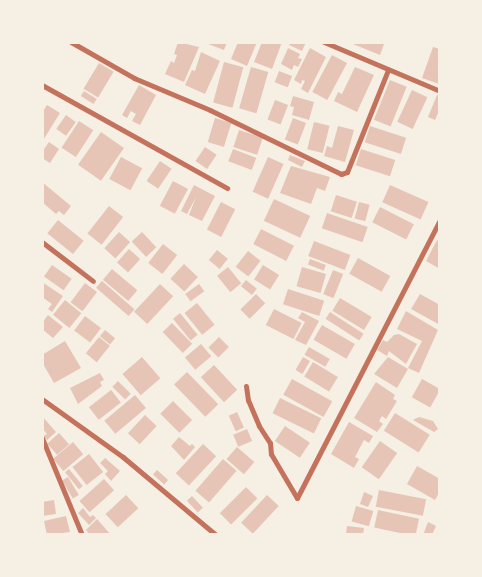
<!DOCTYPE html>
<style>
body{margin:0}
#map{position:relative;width:482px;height:577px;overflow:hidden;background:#f6efe4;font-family:"Fira Sans",sans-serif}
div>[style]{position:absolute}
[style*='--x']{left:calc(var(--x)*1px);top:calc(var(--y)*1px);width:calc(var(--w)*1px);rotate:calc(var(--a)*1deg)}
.building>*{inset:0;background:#e6c5b7;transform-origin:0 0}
.minor>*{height:5px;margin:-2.5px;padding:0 2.5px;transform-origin:2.5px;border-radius:2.5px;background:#c5725c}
span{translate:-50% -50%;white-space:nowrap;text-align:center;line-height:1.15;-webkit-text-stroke:6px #f6efe4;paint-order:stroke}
.frame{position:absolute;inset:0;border:44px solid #f6efe4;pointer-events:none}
</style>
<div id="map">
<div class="building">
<div style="clip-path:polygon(178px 42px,199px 47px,184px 82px,165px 74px,171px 61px,174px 63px,177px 55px,174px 54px)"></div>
<div style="clip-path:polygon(209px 42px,227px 42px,224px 50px,208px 44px)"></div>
<div style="clip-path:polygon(238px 42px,257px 42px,247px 66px,231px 59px)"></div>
<div style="clip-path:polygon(262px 42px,282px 42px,272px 69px,254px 62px)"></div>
<div style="clip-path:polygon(291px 42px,306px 42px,302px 51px,289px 45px)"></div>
<div style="clip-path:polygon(348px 42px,380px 42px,384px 44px,380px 55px)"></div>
<div style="clip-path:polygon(433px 47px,440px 49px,439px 84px,422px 78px)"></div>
<div style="clip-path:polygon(288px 48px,300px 54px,298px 58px,302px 59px,298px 67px,294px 65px,292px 70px,281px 64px)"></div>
<div style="clip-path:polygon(310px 48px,326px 57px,308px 93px,301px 89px,305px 81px,302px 80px,301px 84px,294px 80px)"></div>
<div style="clip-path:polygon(201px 52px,220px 61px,205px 94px,185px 85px,192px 70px,195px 71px)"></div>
<div style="left:332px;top:55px;width:17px;height:42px;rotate:28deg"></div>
<div style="left:224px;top:62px;width:20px;height:42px;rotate:15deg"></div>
<div style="left:99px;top:63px;width:17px;height:30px;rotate:31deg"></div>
<div style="left:251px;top:67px;width:18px;height:43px;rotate:16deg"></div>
<div style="clip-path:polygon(355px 67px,374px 75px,357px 112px,334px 101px,338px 92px,342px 94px)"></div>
<div style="left:279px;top:71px;width:14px;height:12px;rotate:21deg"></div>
<div style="left:390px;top:80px;width:18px;height:43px;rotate:22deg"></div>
<div style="clip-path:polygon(139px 85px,156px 95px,140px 125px,132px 121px,136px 114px,131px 111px,127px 118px,122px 115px)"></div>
<div style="left:412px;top:90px;width:17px;height:35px;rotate:25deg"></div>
<div style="left:84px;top:91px;width:15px;height:6px;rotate:32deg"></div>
<div style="clip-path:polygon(437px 95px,440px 96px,440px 109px,435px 120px,428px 117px)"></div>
<div style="clip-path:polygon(293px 96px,314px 102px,309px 120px,292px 115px,294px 107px,290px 106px)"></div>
<div style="left:275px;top:100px;width:14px;height:21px;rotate:21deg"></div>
<div style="clip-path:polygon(47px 105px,60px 113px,42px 142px,42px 113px)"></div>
<div style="left:66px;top:115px;width:12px;height:17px;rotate:35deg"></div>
<div style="left:215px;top:118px;width:17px;height:25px;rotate:17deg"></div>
<div style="left:293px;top:118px;width:14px;height:23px;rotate:21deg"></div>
<div style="left:79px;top:121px;width:17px;height:32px;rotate:33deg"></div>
<div style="left:314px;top:122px;width:16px;height:28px;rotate:14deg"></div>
<div style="clip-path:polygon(338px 126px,354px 130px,345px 162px,324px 156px,327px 146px,332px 148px)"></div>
<div style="left:370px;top:126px;width:38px;height:17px;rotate:18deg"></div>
<div style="left:239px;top:130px;width:25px;height:18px;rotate:18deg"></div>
<div style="left:101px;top:132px;width:28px;height:40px;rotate:35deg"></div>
<div style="clip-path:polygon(49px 142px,59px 149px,50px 163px,42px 158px,42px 152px)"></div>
<div style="left:205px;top:147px;width:14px;height:17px;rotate:34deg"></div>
<div style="left:233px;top:149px;width:25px;height:13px;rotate:21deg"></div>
<div style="left:361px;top:149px;width:36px;height:17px;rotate:18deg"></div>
<div style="clip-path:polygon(290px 155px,305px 161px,302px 167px,288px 160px)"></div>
<div style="left:121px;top:157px;width:24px;height:25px;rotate:28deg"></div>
<div style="left:268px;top:157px;width:17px;height:38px;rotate:24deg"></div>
<div style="left:160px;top:161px;width:14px;height:24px;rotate:34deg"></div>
<div style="clip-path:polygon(291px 166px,330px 177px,325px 191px,317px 188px,311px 204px,280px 193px)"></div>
<div style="left:173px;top:181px;width:17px;height:28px;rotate:28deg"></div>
<div style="clip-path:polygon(42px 182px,71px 206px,64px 215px,59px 211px,56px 214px,42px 202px)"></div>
<div style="clip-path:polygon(194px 185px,215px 196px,202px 221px,189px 215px,196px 197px,187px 214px,181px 211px)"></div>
<div style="left:390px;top:185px;width:42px;height:19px;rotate:24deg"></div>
<div style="left:336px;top:195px;width:22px;height:17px;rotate:18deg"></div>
<div style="left:274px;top:199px;width:40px;height:24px;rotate:25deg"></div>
<div style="left:221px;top:202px;width:16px;height:31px;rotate:27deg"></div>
<div style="left:359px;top:202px;width:11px;height:17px;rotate:15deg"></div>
<div style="left:109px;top:206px;width:18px;height:35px;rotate:38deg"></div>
<div style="left:380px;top:207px;width:38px;height:17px;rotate:27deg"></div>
<div style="left:327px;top:213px;width:43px;height:16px;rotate:19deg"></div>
<div style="left:58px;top:220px;width:33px;height:17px;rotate:39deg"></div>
<div style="left:261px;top:229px;width:37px;height:17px;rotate:27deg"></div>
<div style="left:119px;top:232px;width:15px;height:22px;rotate:42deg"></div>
<div style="left:142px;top:232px;width:21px;height:14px;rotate:47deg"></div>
<div style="clip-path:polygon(437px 240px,440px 242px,440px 269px,426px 261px)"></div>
<div style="left:314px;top:241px;width:39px;height:16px;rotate:21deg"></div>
<div style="left:163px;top:244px;width:18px;height:24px;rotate:38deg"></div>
<div style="left:129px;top:249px;width:15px;height:18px;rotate:42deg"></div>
<div style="left:217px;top:250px;width:14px;height:13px;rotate:39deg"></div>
<div style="left:248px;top:251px;width:16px;height:20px;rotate:38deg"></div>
<div style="left:358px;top:258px;width:37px;height:18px;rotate:29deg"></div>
<div style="left:310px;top:259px;width:17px;height:6px;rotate:21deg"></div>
<div style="left:184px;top:264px;width:19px;height:20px;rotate:43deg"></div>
<div style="left:52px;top:265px;width:24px;height:14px;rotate:35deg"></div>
<div style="left:263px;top:265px;width:19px;height:17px;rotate:32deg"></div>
<div style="left:228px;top:267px;width:21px;height:14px;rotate:51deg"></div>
<div style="left:302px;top:267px;width:25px;height:20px;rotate:16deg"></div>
<div style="left:112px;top:269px;width:33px;height:14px;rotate:40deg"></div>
<div style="left:333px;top:270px;width:11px;height:26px;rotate:22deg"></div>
<div style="left:246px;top:280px;width:14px;height:8px;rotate:39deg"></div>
<div style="left:102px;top:281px;width:43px;height:9px;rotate:41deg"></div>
<div style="clip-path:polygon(42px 282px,63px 296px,52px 312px,48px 309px,52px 304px,42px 297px)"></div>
<div style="left:85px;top:283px;width:15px;height:24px;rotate:37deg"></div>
<div style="left:160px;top:284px;width:18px;height:38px;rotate:43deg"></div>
<div style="left:199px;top:284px;width:9px;height:17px;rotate:54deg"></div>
<div style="left:288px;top:289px;width:38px;height:16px;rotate:18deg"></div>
<div style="left:256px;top:294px;width:13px;height:22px;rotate:45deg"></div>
<div style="clip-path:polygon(420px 294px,440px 305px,440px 325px,411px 309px)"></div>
<div style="left:340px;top:298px;width:37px;height:15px;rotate:31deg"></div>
<div style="left:65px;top:300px;width:21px;height:19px;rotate:39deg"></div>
<div style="left:197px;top:303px;width:28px;height:16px;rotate:51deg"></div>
<div style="left:274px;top:309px;width:31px;height:18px;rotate:27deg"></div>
<div style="clip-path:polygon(406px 311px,438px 330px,419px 373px,408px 368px,422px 341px,397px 329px)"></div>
<div style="clip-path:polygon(302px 312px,319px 321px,306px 345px,295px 340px,305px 322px,298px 318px)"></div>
<div style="left:330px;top:312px;width:40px;height:8px;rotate:33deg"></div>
<div style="left:180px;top:313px;width:28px;height:9px;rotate:51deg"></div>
<div style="clip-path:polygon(48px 315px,63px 327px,53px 338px,42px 329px,42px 323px)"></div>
<div style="left:85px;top:316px;width:20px;height:18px;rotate:37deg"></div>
<div style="left:172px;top:323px;width:29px;height:13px;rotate:46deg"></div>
<div style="left:322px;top:325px;width:38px;height:17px;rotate:30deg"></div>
<div style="left:105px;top:330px;width:13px;height:8px;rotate:39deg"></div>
<div style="clip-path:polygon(399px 334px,417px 344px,406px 364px,389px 351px,387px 356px,377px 350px,383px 340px,387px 342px,394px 335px)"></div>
<div style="left:99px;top:337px;width:14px;height:21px;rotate:39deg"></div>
<div style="left:219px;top:337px;width:14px;height:15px;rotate:45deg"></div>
<div style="clip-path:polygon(65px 341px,81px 368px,54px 383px,42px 362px,42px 355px)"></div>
<div style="left:201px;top:344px;width:16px;height:21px;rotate:50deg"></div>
<div style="left:309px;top:347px;width:24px;height:9px;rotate:30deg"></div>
<div style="left:142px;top:357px;width:28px;height:26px;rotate:49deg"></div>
<div style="left:303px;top:357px;width:8px;height:15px;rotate:30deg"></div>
<div style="clip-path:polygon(388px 357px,408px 369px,397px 388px,374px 374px)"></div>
<div style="left:313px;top:362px;width:29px;height:17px;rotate:31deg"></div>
<div style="left:214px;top:365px;width:34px;height:18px;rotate:47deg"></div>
<div style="left:187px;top:372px;width:45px;height:18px;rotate:46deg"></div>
<div style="clip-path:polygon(100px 373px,104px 380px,100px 382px,102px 386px,78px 404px,70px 388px)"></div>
<div style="left:292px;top:379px;width:46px;height:18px;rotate:29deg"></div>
<div style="left:422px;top:379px;width:21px;height:21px;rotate:29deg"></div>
<div style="left:118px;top:381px;width:18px;height:8px;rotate:45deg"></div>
<div style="clip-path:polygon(376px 382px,395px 395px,393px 399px,397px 401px,386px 419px,382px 416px,379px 421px,383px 424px,377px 432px,354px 418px)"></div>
<div style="left:111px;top:390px;width:16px;height:28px;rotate:52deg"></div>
<div style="left:135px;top:395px;width:17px;height:40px;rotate:50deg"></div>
<div style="left:280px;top:398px;width:46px;height:17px;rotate:26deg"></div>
<div style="left:173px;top:401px;width:27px;height:18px;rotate:45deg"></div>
<div style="left:237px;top:412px;width:17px;height:9px;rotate:66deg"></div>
<div style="left:395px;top:413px;width:41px;height:21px;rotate:32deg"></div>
<div style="left:145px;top:415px;width:16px;height:25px;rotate:43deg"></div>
<div style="clip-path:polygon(42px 416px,56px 432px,47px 440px,43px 436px,47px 434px,42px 428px)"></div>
<div style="clip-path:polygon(419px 417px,433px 421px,438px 429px,434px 432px,413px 420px)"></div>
<div style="clip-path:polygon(349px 422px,373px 436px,369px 443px,364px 440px,355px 457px,359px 459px,354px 468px,331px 454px)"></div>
<div style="left:285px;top:426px;width:30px;height:18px;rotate:34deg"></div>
<div style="left:247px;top:429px;width:13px;height:15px;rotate:67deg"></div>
<div style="left:59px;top:433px;width:15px;height:16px;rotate:48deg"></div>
<div style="clip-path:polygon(179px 437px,190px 446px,192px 444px,195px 447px,184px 460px,171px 446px)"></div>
<div style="left:380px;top:441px;width:21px;height:32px;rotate:35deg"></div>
<div style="left:73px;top:442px;width:16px;height:26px;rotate:50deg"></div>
<div style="left:203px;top:444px;width:18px;height:40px;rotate:43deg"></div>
<div style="left:237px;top:447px;width:23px;height:16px;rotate:41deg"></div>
<div style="left:89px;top:454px;width:23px;height:21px;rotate:52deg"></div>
<div style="clip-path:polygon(105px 458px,120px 471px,111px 481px,105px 474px,108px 471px,100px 463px)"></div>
<div style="left:223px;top:459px;width:18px;height:42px;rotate:41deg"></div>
<div style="clip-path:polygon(417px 466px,440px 479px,440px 491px,435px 500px,407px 484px)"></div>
<div style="left:69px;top:469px;width:22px;height:5px;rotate:51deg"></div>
<div style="left:157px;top:470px;width:15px;height:6px;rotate:42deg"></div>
<div style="left:68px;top:477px;width:21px;height:7px;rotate:59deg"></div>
<div style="left:104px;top:479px;width:15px;height:33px;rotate:48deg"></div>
<div style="left:246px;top:487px;width:16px;height:37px;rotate:45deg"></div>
<div style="left:379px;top:490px;width:48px;height:17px;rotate:11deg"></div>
<div style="clip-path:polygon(364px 492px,373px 496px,368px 507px,360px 504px)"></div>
<div style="left:126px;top:495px;width:18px;height:28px;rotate:47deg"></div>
<div style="left:267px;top:495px;width:16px;height:38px;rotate:43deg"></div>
<div style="left:192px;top:496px;width:16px;height:7px;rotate:47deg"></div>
<div style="clip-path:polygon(54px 500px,56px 514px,42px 516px,42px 502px)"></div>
<div style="left:356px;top:506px;width:18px;height:16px;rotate:16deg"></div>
<div style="clip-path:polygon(83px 508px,90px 517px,93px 515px,96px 518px,89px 525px,78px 513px)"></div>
<div style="left:378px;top:510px;width:42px;height:18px;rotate:12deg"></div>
<div style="clip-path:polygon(66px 516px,70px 532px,47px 535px,44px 521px)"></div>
<div style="clip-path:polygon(97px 519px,111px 535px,90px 535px,86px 530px)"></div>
<div style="clip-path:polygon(428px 522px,436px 526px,432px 535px,423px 535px)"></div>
<div style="left:347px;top:526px;width:17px;height:7px;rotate:7deg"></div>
</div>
<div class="minor">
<div style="--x:71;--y:42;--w:73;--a:29.7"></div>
<div style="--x:134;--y:78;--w:82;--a:22.8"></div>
<div style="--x:210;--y:110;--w:146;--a:26"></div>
<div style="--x:341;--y:174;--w:6;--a:-18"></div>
<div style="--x:347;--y:172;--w:110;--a:-68.1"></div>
<div style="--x:324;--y:42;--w:126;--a:22.9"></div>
<div style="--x:42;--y:85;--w:212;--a:29.1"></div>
<div style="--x:42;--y:242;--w:64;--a:37.4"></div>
<div style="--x:246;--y:386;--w:14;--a:82"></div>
<div style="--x:248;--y:400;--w:28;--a:67"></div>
<div style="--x:259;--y:426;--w:20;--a:57"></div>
<div style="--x:270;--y:443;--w:11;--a:85"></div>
<div style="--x:271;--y:454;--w:51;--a:59.4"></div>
<div style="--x:297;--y:498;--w:313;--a:-62.8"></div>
<div style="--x:42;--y:399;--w:100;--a:35.6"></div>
<div style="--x:123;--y:457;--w:121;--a:40"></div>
<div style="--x:42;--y:438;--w:105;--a:67.6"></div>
</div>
<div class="frame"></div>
</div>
